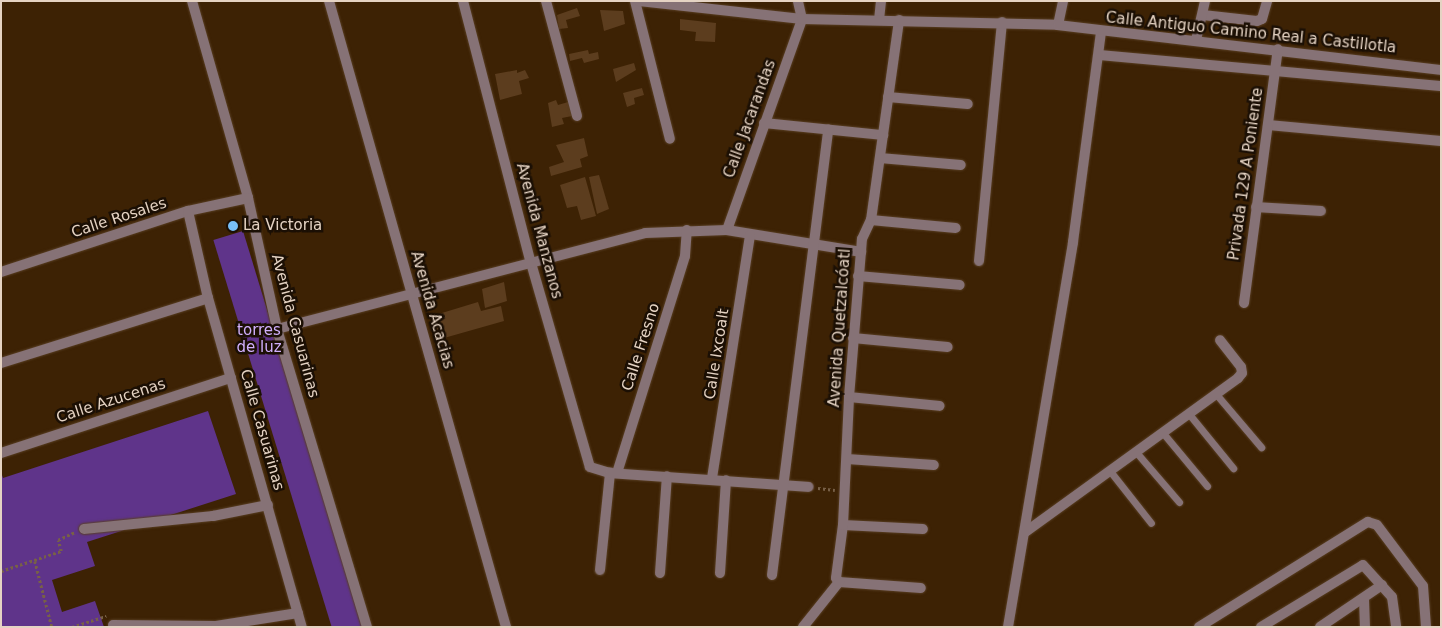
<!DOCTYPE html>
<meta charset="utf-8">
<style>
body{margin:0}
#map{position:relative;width:1442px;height:628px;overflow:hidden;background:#3d2204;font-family:"DejaVu Sans",sans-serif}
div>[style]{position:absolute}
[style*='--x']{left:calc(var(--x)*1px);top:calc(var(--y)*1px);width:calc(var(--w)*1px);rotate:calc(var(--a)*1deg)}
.green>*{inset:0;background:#5f348a;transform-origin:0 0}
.building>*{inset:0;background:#5c3d1e}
.path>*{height:2.5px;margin-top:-1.25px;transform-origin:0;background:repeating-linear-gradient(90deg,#786047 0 2.5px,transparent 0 5px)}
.roads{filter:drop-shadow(0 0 1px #583e23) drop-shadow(0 0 1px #583e23)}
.service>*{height:7px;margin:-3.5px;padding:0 3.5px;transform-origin:3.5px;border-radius:3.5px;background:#867276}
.pedestrian>*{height:10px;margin:-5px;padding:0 5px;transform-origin:5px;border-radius:5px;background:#867276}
.minor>*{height:10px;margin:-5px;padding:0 5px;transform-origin:5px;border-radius:5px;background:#867276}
.tertiary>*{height:10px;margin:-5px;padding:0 5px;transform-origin:5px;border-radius:5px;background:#867276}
.dots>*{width:14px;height:14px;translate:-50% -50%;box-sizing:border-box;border:2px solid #1b0f04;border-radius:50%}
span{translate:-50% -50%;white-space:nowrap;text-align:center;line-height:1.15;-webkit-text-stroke:5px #1b0f04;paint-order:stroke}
.street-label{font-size:15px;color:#e5d3c3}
.poi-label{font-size:15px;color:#e5d3c3}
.left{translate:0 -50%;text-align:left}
.park-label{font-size:15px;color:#d1b0fd}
.frame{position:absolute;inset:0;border:2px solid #e5d3c3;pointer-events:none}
</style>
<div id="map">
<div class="green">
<div style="left:243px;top:231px;width:414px;height:31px;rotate:73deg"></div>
<div style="clip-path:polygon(208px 411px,236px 494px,87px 542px,95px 566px,52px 580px,62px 612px,95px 601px,104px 627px,1px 627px,1px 472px,3px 478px)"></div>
</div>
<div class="building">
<div style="clip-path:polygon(577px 8px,580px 16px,566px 20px,568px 28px,559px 29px,557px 15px)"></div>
<div style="clip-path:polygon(600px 10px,623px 11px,625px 24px,604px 31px)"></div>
<div style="clip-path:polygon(680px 19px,716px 23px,715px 42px,695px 41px,696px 32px,680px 30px)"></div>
<div style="clip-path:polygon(588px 50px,589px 54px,598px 52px,599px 59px,584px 63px,582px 58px,570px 61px,569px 54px)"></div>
<div style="clip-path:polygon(634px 63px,636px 70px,616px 82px,613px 69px)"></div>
<div style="clip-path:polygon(517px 70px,517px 73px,525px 70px,529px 78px,519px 81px,522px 94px,500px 100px,495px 74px)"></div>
<div style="clip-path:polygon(642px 88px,644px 95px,634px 98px,635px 104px,627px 107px,623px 93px)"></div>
<div style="clip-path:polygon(556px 100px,558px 105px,568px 102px,572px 116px,562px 118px,564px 124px,552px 127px,548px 103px)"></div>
<div style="clip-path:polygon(584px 138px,588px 156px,580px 159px,582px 167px,551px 176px,549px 167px,564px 162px,556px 145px)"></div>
<div style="clip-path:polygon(599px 175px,609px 209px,597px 214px,589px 177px)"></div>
<div style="clip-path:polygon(585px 177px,596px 216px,581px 220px,577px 206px,567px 208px,560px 185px)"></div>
<div style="clip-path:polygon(504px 282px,507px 301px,485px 308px,482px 289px)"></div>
<div style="clip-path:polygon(478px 302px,481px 311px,501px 306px,504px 321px,437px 340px,432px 316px)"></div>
</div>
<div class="path">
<div style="--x:818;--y:488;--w:17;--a:7"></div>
<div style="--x:35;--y:561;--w:68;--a:75.6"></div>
<div style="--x:1;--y:571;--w:63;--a:-18.4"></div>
<div style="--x:61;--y:551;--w:11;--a:-105"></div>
<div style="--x:58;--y:540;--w:19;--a:-25"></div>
<div style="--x:72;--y:627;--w:36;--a:-18"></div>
</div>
<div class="roads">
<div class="service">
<div style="--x:1216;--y:394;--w:70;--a:49.7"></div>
<div style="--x:1189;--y:414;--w:70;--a:50.8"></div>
<div style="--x:1163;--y:433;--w:69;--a:50.3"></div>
<div style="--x:1136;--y:452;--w:66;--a:49.3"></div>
<div style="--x:1110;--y:471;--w:66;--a:51.7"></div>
</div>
<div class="pedestrian">
<div style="--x:590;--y:467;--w:21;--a:17"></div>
</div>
<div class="minor">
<div style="--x:329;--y:1;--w:651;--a:74.21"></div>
<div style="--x:463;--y:1;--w:271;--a:75.5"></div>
<div style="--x:531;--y:263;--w:212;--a:73.9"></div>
<div style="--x:546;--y:1;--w:119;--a:74.9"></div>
<div style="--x:635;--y:1;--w:142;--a:75.8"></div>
<div style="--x:1203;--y:15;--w:54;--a:6.3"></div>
<div style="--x:1257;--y:21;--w:5;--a:-22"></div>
<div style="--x:1262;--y:19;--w:19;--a:-74"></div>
<div style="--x:879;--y:20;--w:19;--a:-84"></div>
<div style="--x:1058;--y:25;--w:25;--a:-78"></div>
<div style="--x:1196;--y:40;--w:40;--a:-77"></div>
<div style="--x:1099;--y:55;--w:343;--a:5.2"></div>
<div style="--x:888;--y:97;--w:80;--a:5"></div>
<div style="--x:764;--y:123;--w:120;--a:5.8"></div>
<div style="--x:1268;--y:125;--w:174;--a:5.3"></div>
<div style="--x:880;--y:158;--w:81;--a:4.9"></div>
<div style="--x:248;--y:198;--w:134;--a:77.5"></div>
<div style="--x:277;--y:329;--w:311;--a:73.2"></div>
<div style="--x:1256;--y:207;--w:65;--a:3.5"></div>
<div style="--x:871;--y:220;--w:85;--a:5.4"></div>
<div style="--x:727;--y:230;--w:224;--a:-70.4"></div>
<div style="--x:802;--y:19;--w:18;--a:-103"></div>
<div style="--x:979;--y:261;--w:240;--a:-84.5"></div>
<div style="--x:1;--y:272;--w:197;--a:-18.1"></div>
<div style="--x:858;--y:276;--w:102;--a:5"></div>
<div style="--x:1244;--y:303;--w:256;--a:-82.4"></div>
<div style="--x:277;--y:329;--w:380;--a:-14.6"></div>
<div style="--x:645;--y:233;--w:82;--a:-2.1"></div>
<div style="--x:727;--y:230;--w:136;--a:9.3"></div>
<div style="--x:853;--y:338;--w:95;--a:5.4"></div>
<div style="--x:1;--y:363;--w:217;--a:-17.4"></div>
<div style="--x:849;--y:397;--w:91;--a:5.6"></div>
<div style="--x:1;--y:453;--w:242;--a:-18.1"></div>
<div style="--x:847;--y:459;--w:87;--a:3.9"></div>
<div style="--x:617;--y:473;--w:227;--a:-72.6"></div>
<div style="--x:685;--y:256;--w:26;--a:-86"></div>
<div style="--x:712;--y:478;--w:246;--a:-81.1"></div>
<div style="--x:843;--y:525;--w:80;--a:2.9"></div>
<div style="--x:84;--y:529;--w:130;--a:-5.8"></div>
<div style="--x:213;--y:516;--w:56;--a:-11.3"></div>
<div style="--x:1024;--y:533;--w:264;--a:-35.9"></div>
<div style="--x:1238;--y:378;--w:6;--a:-51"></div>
<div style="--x:1242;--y:373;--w:6;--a:-99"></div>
<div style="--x:1241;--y:367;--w:34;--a:-128"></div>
<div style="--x:600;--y:570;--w:98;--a:-84.1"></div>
<div style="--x:610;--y:473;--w:199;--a:4"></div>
<div style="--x:660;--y:573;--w:97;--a:-85.9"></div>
<div style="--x:720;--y:573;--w:93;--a:-86.3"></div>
<div style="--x:772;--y:575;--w:449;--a:-82.8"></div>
<div style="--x:839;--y:582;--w:5;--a:-127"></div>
<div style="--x:836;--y:578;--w:53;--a:-82.5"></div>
<div style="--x:843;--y:525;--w:128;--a:-87.3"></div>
<div style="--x:849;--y:397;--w:145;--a:-85.3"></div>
<div style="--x:861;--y:252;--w:13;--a:-86"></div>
<div style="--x:862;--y:239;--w:21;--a:-65"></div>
<div style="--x:871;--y:220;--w:202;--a:-82"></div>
<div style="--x:839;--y:582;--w:82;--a:4.2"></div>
<div style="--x:1364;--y:599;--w:28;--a:88"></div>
<div style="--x:113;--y:625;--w:103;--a:0.6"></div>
<div style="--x:216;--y:626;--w:83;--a:-9"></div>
<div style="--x:803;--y:627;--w:58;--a:-51.3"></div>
<div style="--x:1008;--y:627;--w:390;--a:-80.4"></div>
<div style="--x:1073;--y:242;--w:213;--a:-82.4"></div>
<div style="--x:1199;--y:627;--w:199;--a:-31.9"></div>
<div style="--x:1368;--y:522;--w:9;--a:18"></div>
<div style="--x:1377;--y:525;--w:76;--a:53"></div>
<div style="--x:1423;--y:586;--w:41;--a:85.8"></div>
<div style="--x:1261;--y:627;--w:119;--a:-31.3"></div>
<div style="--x:1363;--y:565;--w:43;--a:47.8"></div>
<div style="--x:1392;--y:597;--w:30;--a:82"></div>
<div style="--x:1320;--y:627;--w:75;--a:-34.1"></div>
</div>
<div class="tertiary">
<div style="--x:192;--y:1;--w:205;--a:74.1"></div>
<div style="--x:248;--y:198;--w:61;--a:167.8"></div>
<div style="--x:188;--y:211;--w:89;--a:77.1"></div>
<div style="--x:208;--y:298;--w:342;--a:74.1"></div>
<div style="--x:639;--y:1;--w:164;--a:6.3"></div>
<div style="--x:802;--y:19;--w:256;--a:1.3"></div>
<div style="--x:1058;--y:25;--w:386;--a:6.7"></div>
</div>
</div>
<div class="dots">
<div style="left:233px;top:226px;background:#78bff7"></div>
</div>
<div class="street-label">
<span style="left:1251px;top:33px;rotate:6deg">Calle Antiguo Camino Real a Castillotla</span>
<span style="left:750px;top:119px;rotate:-70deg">Calle Jacarandas</span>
<span style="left:1246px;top:174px;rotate:-82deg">Privada 129 A Poniente</span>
<span style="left:119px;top:218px;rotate:-18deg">Calle Rosales</span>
<span style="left:539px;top:231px;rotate:75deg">Avenida Manzanos</span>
<span style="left:432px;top:310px;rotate:74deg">Avenida Acacias</span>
<span style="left:295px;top:326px;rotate:75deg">Avenida Casuarinas</span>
<span style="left:840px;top:328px;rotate:-86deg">Avenida Quetzalcóatl</span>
<span style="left:641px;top:347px;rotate:-72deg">Calle Fresno</span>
<span style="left:717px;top:354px;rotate:-81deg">Calle Ixcoalt</span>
<span style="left:111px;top:401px;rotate:-18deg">Calle Azucenas</span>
<span style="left:262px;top:430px;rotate:74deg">Calle Casuarinas</span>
</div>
<div class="poi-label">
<span class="left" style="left:243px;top:226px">La Victoria</span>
</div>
<div class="park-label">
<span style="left:259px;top:339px">torres<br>de luz</span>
</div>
<div class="frame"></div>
</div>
